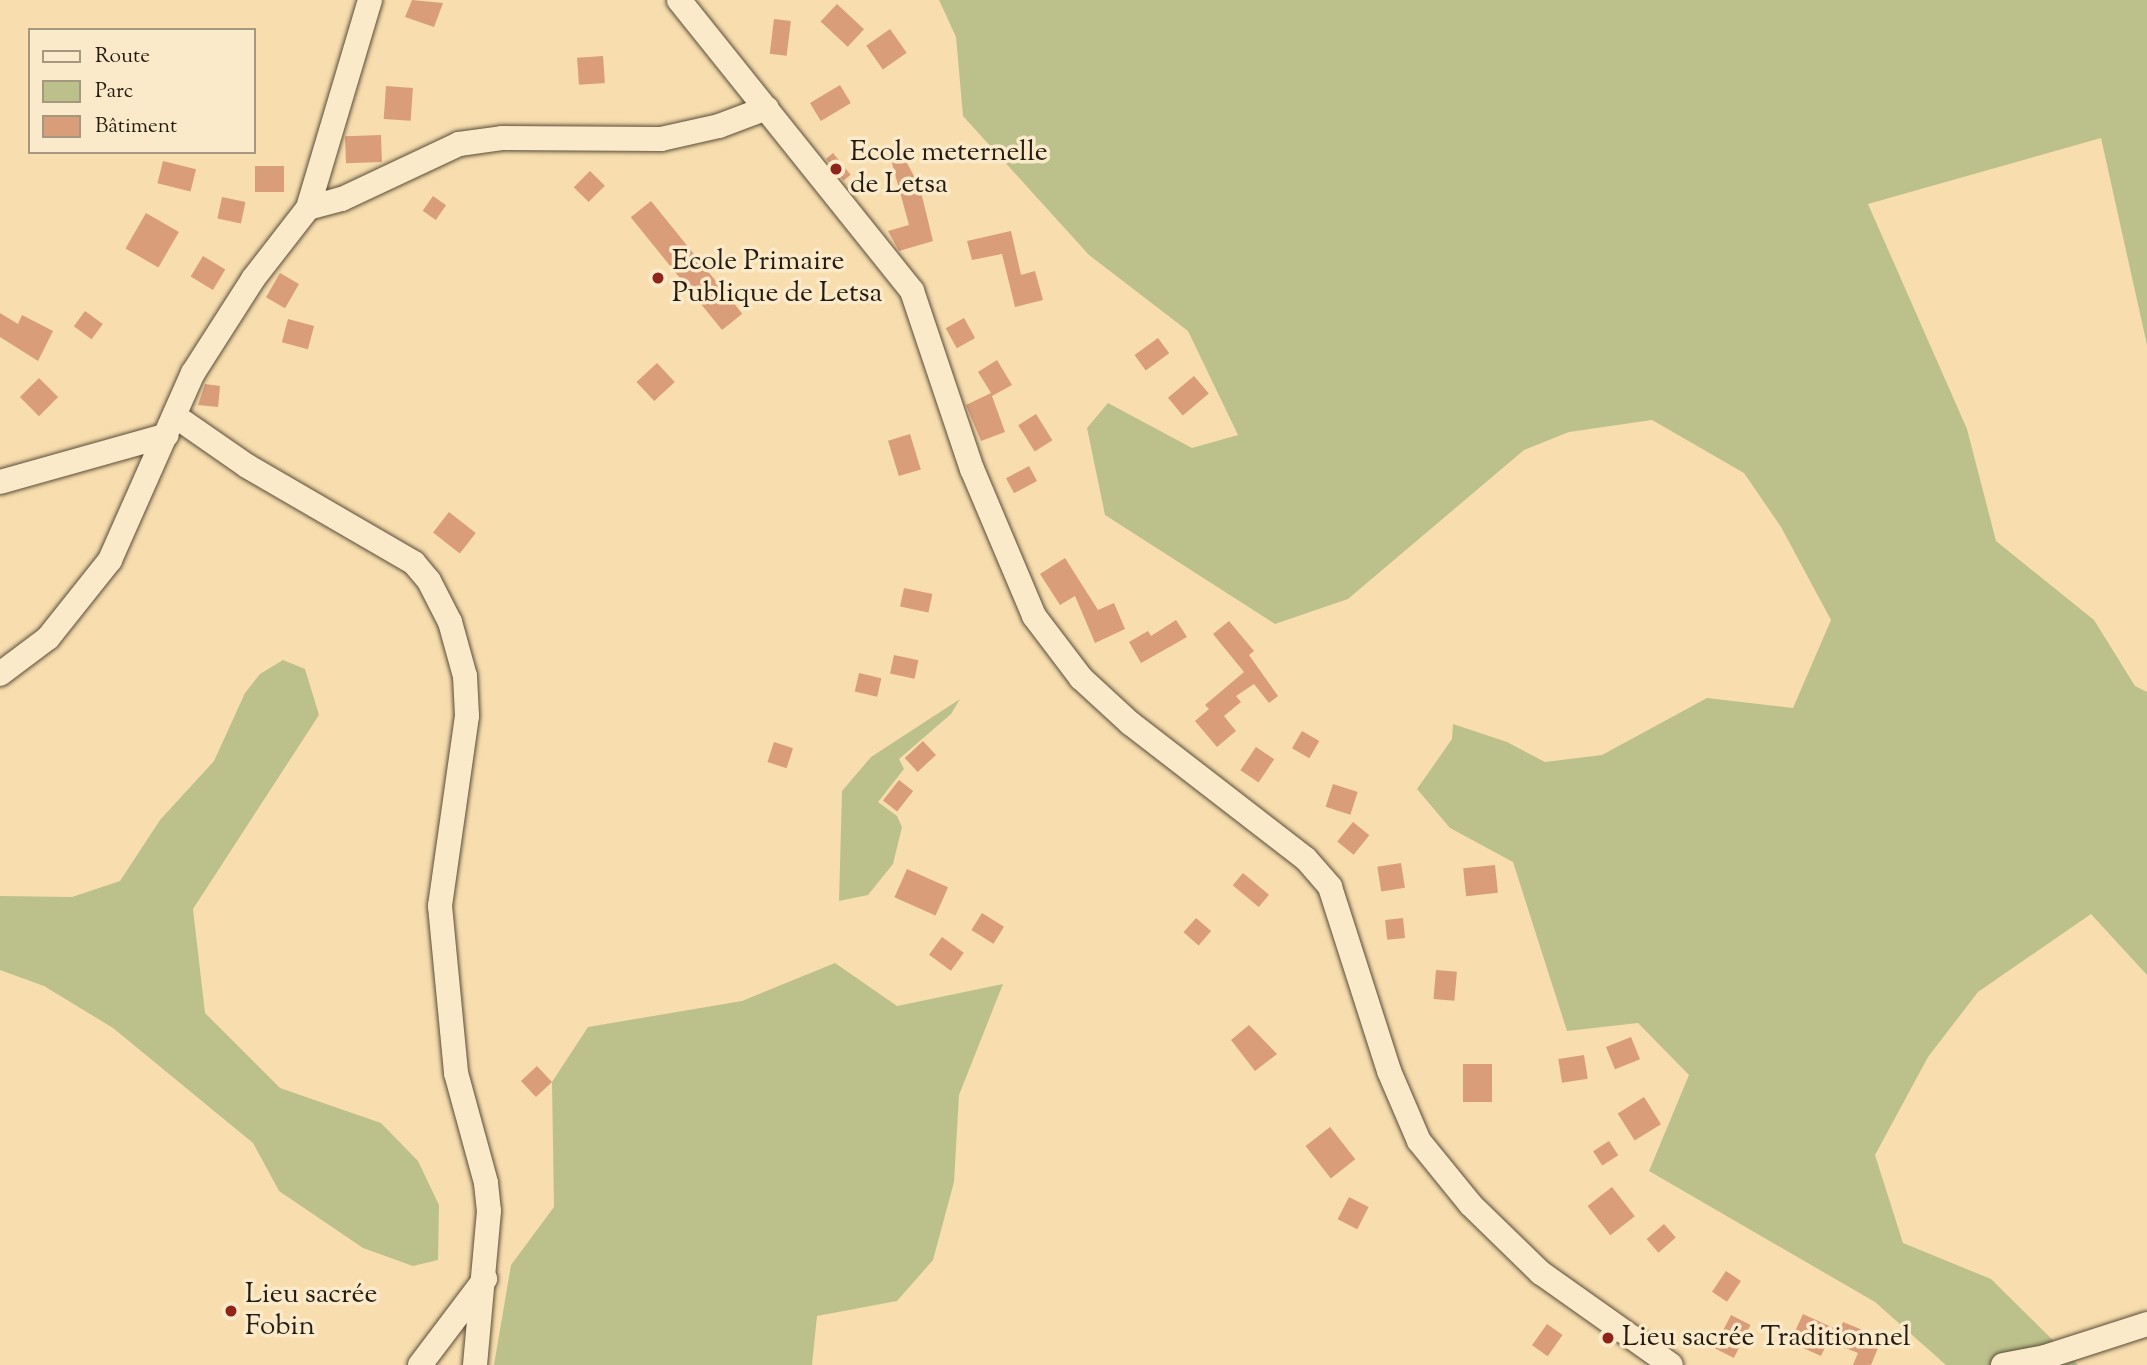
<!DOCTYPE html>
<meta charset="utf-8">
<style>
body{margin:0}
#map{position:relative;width:2147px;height:1365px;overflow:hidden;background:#f8deae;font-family:"Sorts Mill Goudy",serif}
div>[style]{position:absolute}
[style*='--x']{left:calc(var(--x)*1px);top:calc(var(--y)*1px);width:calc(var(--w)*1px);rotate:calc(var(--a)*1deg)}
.green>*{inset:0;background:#bcc18b}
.building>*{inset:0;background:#d99d79;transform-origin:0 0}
.roads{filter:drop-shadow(0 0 2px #594c39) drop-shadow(0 0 2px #594c39)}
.minor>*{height:24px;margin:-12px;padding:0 12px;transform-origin:12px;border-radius:12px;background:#faeaca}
.dots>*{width:19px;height:19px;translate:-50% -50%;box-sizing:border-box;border:4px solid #faeaca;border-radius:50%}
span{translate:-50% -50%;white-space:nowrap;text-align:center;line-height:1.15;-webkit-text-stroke:7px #faeaca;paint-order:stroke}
.poi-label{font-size:28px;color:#241c12}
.left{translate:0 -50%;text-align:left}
.legend{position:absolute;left:28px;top:28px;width:228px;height:126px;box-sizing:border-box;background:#faeaca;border:2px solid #a49880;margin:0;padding:9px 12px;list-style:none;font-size:21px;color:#241c12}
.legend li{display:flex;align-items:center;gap:14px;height:35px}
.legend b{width:35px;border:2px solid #a49880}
</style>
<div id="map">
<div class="green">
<div style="clip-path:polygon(939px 0,2147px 0,2147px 345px,2101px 138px,1868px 204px,1967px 429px,1996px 541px,2094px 620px,2135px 686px,2147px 692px,2147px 975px,2091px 914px,1978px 992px,1928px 1057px,1875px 1155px,1903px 1243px,1991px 1279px,2078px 1365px,1946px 1365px,1875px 1302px,1649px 1171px,1689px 1075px,1638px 1023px,1567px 1031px,1513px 862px,1450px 828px,1417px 789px,1452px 739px,1453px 724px,1507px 742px,1545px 762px,1602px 755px,1707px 698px,1793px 708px,1831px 620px,1781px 527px,1744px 473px,1652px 420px,1569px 432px,1524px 450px,1348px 599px,1275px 624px,1105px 515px,1087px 428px,1108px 403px,1192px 448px,1238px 435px,1188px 331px,1089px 255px,963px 116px,956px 37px)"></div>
<div style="clip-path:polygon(283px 660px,305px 669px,319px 715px,193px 909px,205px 1013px,280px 1088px,381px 1123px,418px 1161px,439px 1205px,438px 1260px,413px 1266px,363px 1248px,279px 1191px,253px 1143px,113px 1028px,44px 986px,0 970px,0 896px,72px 897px,120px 881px,160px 820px,214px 761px,245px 693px,260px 674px)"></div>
<div style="clip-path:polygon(960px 699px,951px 714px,899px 759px,904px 769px,878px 802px,897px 816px,902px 827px,893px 864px,868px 895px,839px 901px,842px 791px,871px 757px)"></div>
<div style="clip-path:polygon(835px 963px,897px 1006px,1003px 984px,959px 1095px,954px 1182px,933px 1260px,897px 1301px,817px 1316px,812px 1365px,494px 1365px,511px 1265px,554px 1207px,552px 1082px,588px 1027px,742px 1001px)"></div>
</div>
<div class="building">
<div style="clip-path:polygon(412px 0,443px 3px,434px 27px,405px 17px)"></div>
<div style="left:837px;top:4px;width:37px;height:24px;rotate:43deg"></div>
<div style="left:774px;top:19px;width:17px;height:35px;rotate:7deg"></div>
<div style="left:890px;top:29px;width:29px;height:29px;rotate:55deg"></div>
<div style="left:603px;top:56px;width:27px;height:26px;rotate:86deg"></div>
<div style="left:840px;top:85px;width:21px;height:35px;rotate:59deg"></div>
<div style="left:386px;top:86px;width:27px;height:33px;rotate:4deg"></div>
<div style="left:381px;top:135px;width:27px;height:36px;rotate:88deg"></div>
<div style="left:833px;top:153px;width:28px;height:9px;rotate:51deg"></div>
<div style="clip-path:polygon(904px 157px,920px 188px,933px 241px,899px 251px,888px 231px,909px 225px,892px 163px)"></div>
<div style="left:163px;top:161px;width:34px;height:23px;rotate:14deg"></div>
<div style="left:255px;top:166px;width:29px;height:26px"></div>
<div style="left:590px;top:171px;width:21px;height:23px;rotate:45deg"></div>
<div style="left:433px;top:196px;width:16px;height:18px;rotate:35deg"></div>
<div style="left:222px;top:197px;width:24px;height:22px;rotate:12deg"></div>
<div style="left:651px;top:201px;width:145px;height:26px;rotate:51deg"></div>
<div style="left:146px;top:213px;width:38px;height:41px;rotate:30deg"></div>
<div style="clip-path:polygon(1011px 231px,1021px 275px,1035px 271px,1043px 300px,1015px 307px,1002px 254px,972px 260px,967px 241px)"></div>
<div style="left:203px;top:256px;width:26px;height:24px;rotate:31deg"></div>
<div style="left:280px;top:273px;width:22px;height:28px;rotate:30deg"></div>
<div style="left:85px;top:311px;width:22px;height:19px;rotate:36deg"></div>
<div style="clip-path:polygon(0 313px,18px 324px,22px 315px,53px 331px,38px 361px,0 337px)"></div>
<div style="left:964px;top:318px;width:23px;height:21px;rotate:61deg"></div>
<div style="left:288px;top:319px;width:27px;height:24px;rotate:15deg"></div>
<div style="left:1158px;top:338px;width:19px;height:29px;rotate:54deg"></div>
<div style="clip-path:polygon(997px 360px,1012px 385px,992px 396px,1005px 432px,981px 441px,966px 405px,991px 393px,978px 372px)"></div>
<div style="left:657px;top:363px;width:26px;height:28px;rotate:47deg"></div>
<div style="left:1194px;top:376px;width:23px;height:34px;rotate:50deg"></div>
<div style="left:39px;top:378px;width:27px;height:27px;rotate:45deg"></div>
<div style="clip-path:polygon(205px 384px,220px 386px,218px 407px,198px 405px)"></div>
<div style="left:1036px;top:414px;width:31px;height:21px;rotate:58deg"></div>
<div style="left:910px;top:434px;width:37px;height:23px;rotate:73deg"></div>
<div style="left:1029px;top:466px;width:17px;height:26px;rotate:62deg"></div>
<div style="left:449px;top:512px;width:34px;height:26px;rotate:38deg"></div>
<div style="clip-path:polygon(1065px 558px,1098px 610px,1114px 603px,1125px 629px,1095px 643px,1075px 596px,1060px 605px,1040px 574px)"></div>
<div style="left:904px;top:588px;width:29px;height:19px;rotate:12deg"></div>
<div style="clip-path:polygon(1176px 620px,1187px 637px,1141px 663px,1129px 642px,1148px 631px,1151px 636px)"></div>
<div style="clip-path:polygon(1229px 621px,1254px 651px,1249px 655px,1278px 696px,1269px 703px,1254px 684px,1236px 696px,1241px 702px,1224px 716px,1236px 731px,1217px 747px,1195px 721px,1209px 709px,1205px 705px,1244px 672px,1213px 634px)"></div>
<div style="left:894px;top:655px;width:25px;height:19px;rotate:12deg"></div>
<div style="left:859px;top:673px;width:23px;height:19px;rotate:13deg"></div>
<div style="left:1302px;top:731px;width:20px;height:20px;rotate:30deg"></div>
<div style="left:923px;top:741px;width:19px;height:25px;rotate:47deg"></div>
<div style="left:774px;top:742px;width:20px;height:21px;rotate:18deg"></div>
<div style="left:1256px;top:747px;width:22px;height:28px;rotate:34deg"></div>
<div style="left:899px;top:780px;width:18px;height:26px;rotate:38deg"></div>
<div style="left:1333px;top:784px;width:26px;height:24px;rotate:18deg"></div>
<div style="left:1353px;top:822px;width:21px;height:25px;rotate:39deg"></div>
<div style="left:1401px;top:863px;width:25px;height:24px;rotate:81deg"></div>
<div style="left:1495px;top:865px;width:28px;height:32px;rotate:84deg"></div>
<div style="left:907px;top:869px;width:45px;height:31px;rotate:24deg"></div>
<div style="left:1243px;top:873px;width:34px;height:16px;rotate:40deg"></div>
<div style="left:982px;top:913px;width:26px;height:20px;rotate:32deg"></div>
<div style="left:1196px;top:918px;width:20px;height:19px;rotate:41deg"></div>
<div style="left:1403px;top:918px;width:20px;height:18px;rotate:84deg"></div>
<div style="left:942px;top:937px;width:27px;height:22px;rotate:36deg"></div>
<div style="left:1436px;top:970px;width:21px;height:29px;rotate:5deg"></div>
<div style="clip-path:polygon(1249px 1025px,1277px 1054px,1255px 1071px,1231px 1040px)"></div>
<div style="left:1631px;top:1037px;width:24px;height:27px;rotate:68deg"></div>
<div style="left:1584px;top:1055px;width:24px;height:26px;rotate:81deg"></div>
<div style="left:1463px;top:1064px;width:29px;height:38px"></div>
<div style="left:537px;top:1066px;width:22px;height:22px;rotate:47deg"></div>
<div style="left:1644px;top:1097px;width:32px;height:31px;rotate:58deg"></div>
<div style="left:1330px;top:1127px;width:41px;height:31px;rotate:52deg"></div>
<div style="left:1609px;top:1141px;width:17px;height:19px;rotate:57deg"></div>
<div style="left:1612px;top:1187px;width:37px;height:31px;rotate:52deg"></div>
<div style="left:1349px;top:1197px;width:22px;height:25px;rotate:27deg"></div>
<div style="left:1664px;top:1224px;width:18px;height:23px;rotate:49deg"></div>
<div style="left:1726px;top:1271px;width:18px;height:25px;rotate:34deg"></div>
<div style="clip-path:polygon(1803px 1314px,1840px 1331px,1843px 1322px,1882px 1338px,1871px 1365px,1853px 1365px,1858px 1353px,1828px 1341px,1821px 1356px,1790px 1342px)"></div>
<div style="left:1731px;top:1315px;width:22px;height:37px;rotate:27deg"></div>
<div style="left:1547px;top:1324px;width:19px;height:26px;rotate:35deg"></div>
</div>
<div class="roads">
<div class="minor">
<div style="--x:679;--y:0;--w:373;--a:51.3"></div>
<div style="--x:912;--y:291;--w:188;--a:71.4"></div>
<div style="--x:972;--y:469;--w:160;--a:67.1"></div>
<div style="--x:1034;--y:616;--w:78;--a:52.8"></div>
<div style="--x:1081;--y:678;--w:67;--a:42.6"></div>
<div style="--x:1130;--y:723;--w:222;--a:37.7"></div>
<div style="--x:1306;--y:859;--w:37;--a:49"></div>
<div style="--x:1330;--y:887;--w:193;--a:72.2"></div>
<div style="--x:1389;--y:1071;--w:76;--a:66.8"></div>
<div style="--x:1419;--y:1141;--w:82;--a:50.9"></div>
<div style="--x:1471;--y:1205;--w:98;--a:44.2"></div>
<div style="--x:1541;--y:1273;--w:159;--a:35.3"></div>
<div style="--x:308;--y:208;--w:35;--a:-15"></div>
<div style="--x:342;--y:199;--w:129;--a:-25.2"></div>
<div style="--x:459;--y:144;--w:43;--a:-7.9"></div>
<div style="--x:502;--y:138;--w:159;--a:0.4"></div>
<div style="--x:661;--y:139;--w:59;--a:-12.6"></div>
<div style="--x:719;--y:126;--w:51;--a:-20.6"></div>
<div style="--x:175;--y:416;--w:88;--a:34.8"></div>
<div style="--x:247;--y:466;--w:193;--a:30.1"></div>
<div style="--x:414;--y:563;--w:23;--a:50"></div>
<div style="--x:429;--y:581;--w:46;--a:62.9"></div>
<div style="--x:450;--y:622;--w:56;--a:74.5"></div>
<div style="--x:465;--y:676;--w:40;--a:87.1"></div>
<div style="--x:467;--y:716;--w:192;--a:98.1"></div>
<div style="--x:440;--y:906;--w:168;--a:84.5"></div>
<div style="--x:456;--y:1073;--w:114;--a:74.7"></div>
<div style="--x:486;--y:1183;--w:28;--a:84"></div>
<div style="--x:489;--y:1211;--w:155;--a:95.2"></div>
<div style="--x:0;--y:482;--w:173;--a:-15.7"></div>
<div style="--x:0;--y:674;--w:60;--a:-36.9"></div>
<div style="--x:48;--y:638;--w:100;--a:-51.5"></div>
<div style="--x:110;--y:560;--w:205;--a:-66.1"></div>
<div style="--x:193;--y:373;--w:112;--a:-57.4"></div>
<div style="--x:253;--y:279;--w:90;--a:-52.2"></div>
<div style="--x:308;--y:208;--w:217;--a:-73.4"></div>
<div style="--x:420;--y:1365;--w:108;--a:-52.9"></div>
<div style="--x:2003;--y:1365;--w:43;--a:-10.8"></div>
<div style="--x:2045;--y:1357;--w:107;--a:-17.9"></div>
</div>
</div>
<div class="dots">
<div style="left:836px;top:169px;background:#8f2418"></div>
<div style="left:658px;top:278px;background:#8f2418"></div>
<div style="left:231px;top:1311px;background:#8f2418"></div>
<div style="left:1608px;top:1338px;background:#8f2418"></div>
</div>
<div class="poi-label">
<span class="left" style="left:850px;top:169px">Ecole meternelle<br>de Letsa</span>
<span class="left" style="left:672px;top:278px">Ecole Primaire<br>Publique de Letsa</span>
<span class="left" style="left:245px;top:1311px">Lieu sacrée<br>Fobin</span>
<span class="left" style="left:1622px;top:1338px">Lieu sacrée Traditionnel</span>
</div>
<ul class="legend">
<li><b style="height:9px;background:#faeaca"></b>Route</li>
<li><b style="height:19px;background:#bcc18b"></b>Parc</li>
<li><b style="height:19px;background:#d99d79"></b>Bâtiment</li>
</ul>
</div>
